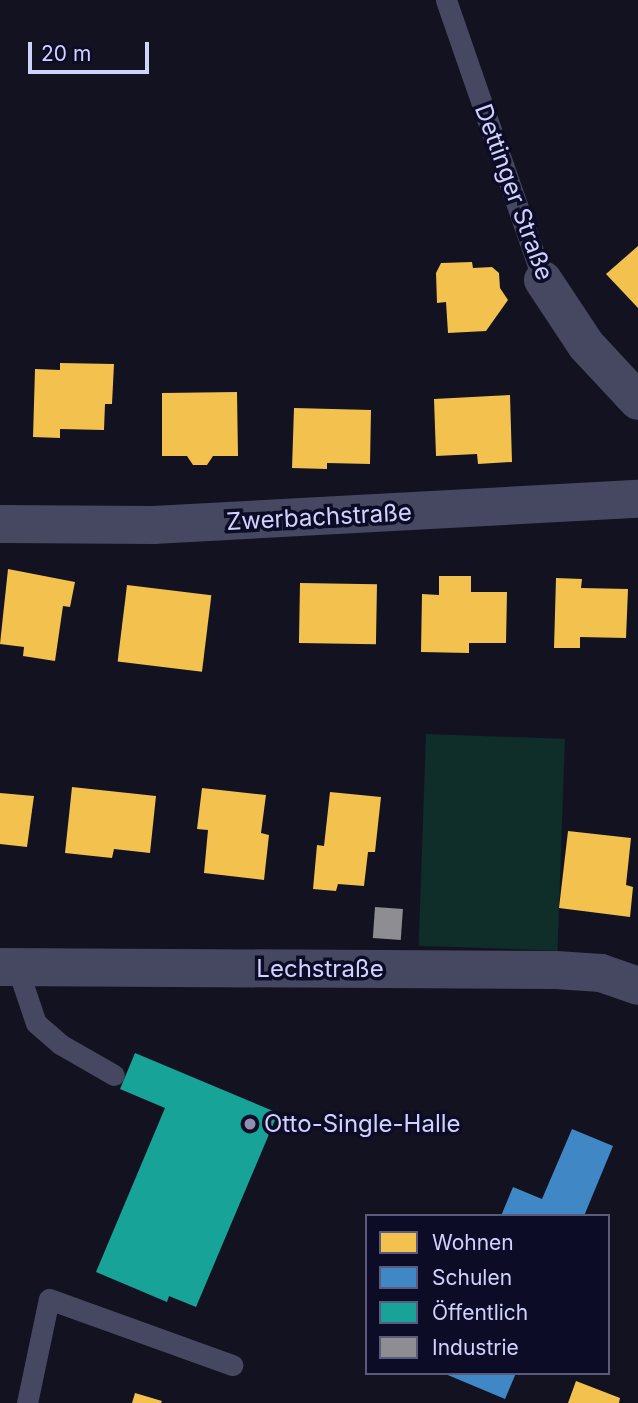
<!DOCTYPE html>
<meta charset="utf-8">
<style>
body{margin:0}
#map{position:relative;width:638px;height:1403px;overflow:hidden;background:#131220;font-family:Inter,sans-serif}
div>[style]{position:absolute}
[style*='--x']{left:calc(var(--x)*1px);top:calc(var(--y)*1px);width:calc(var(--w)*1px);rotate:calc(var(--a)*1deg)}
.green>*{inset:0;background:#0f2d29;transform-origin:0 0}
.homes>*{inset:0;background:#f2c14e;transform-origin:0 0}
.schools>*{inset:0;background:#3f88c5}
.public>*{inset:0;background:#17a398}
.industry>*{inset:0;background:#8d8d92;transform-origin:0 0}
.lane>*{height:21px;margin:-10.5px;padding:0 10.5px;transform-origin:10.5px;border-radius:10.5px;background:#464861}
.street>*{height:38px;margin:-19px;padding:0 19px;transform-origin:19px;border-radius:19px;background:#464861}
.dots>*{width:19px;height:19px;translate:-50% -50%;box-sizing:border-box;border:4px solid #0d0c26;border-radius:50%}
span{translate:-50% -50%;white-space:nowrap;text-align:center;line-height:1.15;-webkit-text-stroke:7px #0d0c26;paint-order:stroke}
.street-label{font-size:24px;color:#d1d3ff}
.poi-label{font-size:24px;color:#d1d3ff}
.left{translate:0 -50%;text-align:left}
.legend{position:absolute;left:365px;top:1214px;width:245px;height:161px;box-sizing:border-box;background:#0d0c26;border:2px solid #5b5c7d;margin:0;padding:9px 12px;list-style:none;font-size:21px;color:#d1d3ff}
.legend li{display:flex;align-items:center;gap:14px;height:35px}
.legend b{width:35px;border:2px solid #5b5c7d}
.scale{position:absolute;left:28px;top:42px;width:121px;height:32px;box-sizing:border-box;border:4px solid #d1d3ff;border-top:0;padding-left:9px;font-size:21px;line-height:24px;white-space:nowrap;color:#d1d3ff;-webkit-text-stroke:5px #0d0c26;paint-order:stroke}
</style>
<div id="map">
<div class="green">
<div style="left:426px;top:734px;width:139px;height:212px;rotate:2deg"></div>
</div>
<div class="homes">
<div style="clip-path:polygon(638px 246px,638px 308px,606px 274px)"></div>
<div style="clip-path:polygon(472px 262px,473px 268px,492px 267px,499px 273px,500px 288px,508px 300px,486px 331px,448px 333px,446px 302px,437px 303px,436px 273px,441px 263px)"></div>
<div style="clip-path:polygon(60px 363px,114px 364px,112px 404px,105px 404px,104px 430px,60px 429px,60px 438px,33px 437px,35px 369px,60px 370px)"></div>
<div style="clip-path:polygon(237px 392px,238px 456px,213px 456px,207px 465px,193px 465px,187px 456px,162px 456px,162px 393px)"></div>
<div style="clip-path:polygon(510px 395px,512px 462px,478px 464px,477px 454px,436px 456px,434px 399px)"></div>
<div style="clip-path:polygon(294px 408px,371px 410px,370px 464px,327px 463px,327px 469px,292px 468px)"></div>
<div style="clip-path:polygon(8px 569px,75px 582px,70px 607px,63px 606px,55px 661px,23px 656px,24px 647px,0 644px)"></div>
<div style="clip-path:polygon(439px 576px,471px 576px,471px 592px,507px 592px,506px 643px,469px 643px,469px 653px,421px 652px,422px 594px,439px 595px)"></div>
<div style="clip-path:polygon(556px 578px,582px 579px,581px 588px,628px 589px,626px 638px,580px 637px,580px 648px,554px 648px)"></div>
<div style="left:300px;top:583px;width:77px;height:60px;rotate:1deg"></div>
<div style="left:127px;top:585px;width:85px;height:77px;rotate:7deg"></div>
<div style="clip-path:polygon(72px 787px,156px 796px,150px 853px,114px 849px,112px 858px,65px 853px)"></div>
<div style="clip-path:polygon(202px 788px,266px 795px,261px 833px,269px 835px,264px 880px,204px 873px,208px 830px,197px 829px)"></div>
<div style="clip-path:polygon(330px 792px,381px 797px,375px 852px,368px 852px,364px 886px,338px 884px,336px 891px,313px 889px,317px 845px,324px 846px)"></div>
<div style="clip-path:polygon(0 793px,34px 796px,27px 847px,0 844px)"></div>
<div style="clip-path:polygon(568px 831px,631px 838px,626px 885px,633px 887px,630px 917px,559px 908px)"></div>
<div style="clip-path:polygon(576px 1381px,620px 1398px,619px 1403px,568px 1403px)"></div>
<div style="clip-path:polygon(135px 1393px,162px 1401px,161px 1403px,132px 1403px)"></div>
</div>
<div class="schools">
<div style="clip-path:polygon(572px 1129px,613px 1146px,584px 1216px,501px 1216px,513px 1187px,542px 1199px)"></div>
<div style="clip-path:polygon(443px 1373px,516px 1373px,505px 1399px)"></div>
</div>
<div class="public">
<div style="clip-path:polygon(135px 1053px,278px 1113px,196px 1307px,169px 1296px,167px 1302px,96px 1272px,165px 1108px,120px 1089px)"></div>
</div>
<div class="industry">
<div style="left:375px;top:907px;width:28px;height:31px;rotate:4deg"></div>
</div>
<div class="lane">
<div style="--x:446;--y:0;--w:296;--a:70.9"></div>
<div style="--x:17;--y:967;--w:59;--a:71.3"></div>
<div style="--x:36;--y:1023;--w:32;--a:41"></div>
<div style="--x:60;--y:1044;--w:62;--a:29.9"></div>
<div style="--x:27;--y:1403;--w:106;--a:-78.1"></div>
<div style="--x:49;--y:1299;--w:195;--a:19.8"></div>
</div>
<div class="street">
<div style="--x:543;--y:280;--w:78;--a:56.5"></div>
<div style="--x:586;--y:345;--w:76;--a:47.1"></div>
<div style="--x:0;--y:524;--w:153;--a:0.4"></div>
<div style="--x:153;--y:525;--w:486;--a:-3.1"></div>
<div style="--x:0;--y:967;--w:556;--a:0.31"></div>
<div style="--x:556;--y:970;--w:45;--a:3.8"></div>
<div style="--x:601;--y:973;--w:39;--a:19"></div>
</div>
<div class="dots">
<div style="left:250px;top:1124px;background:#8e8fb1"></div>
</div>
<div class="street-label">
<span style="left:514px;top:192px;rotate:70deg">Dettinger Straße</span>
<span style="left:319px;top:517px;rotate:-3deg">Zwerbachstraße</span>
<span style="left:320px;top:969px">Lechstraße</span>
</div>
<div class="poi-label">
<span class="left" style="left:264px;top:1124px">Otto-Single-Halle</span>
</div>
<ul class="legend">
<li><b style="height:19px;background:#f2c14e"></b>Wohnen</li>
<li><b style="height:19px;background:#3f88c5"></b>Schulen</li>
<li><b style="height:19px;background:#17a398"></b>Öffentlich</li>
<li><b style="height:19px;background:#8d8d92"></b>Industrie</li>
</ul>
<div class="scale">20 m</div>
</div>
